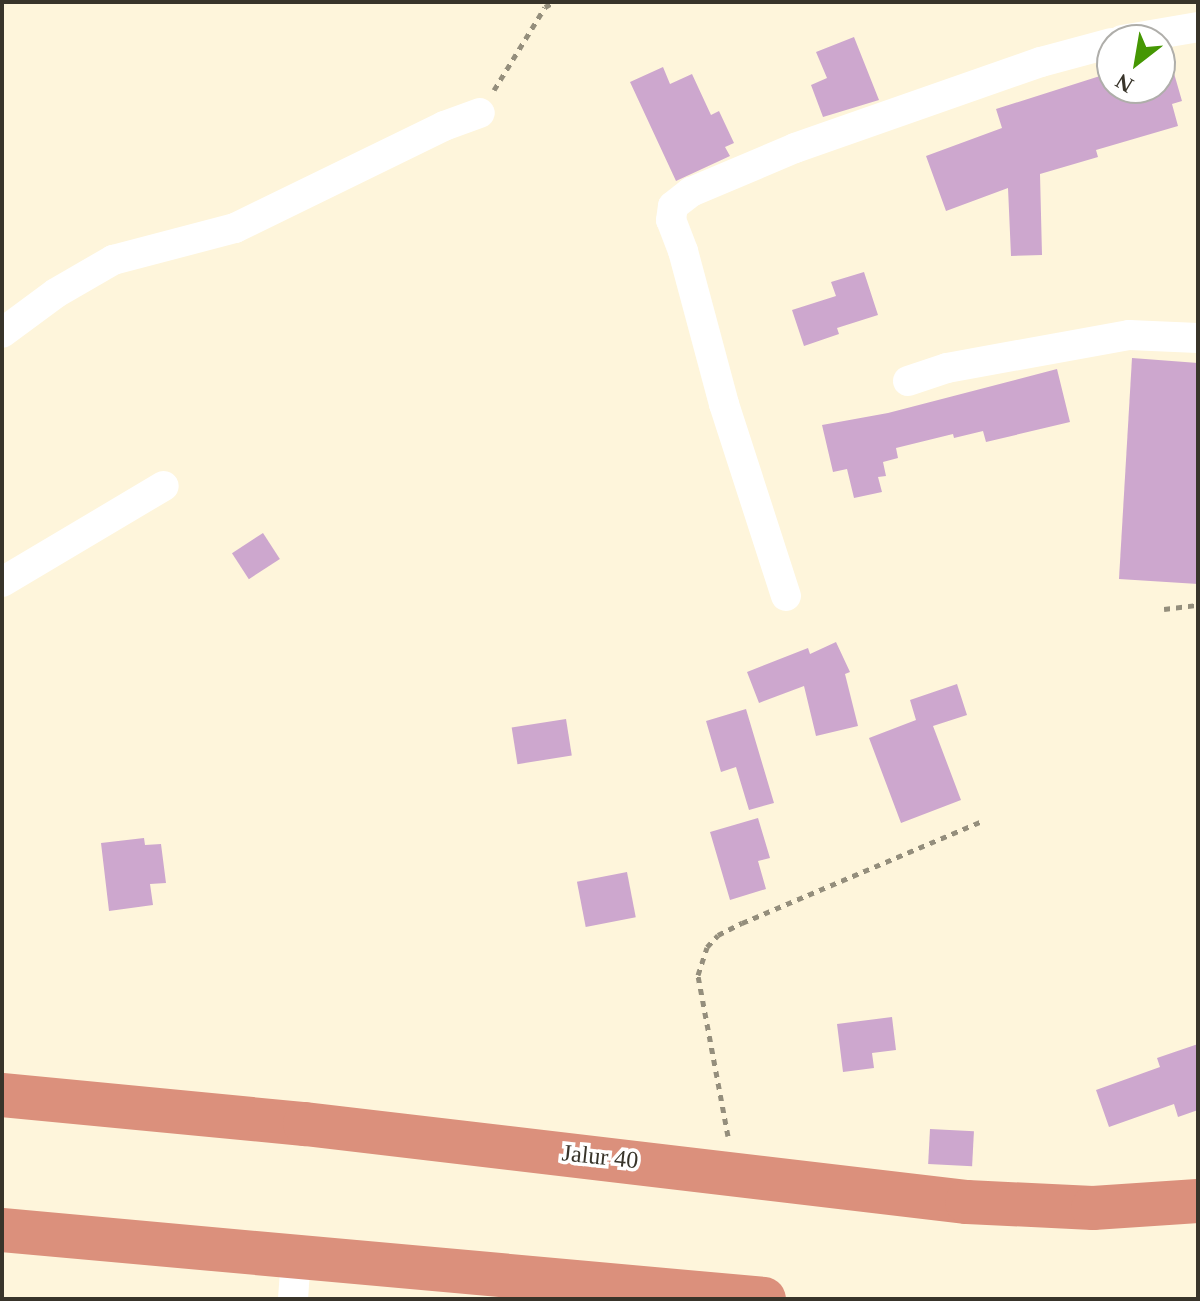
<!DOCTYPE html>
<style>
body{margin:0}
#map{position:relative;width:1200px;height:1301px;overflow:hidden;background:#fef5db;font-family:"Times New Roman",serif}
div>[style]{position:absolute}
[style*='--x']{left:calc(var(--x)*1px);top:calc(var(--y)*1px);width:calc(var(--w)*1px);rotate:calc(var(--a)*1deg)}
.building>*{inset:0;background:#cda7ce;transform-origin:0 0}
.path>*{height:5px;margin-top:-2.5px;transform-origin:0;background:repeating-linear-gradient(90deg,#948e7c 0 6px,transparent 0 12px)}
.minor>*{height:30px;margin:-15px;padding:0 15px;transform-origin:15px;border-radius:15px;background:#fff}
.trunk>*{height:44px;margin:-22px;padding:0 22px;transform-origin:22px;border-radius:22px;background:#db907c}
span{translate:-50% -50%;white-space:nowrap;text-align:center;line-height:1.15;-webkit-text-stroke:7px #fff;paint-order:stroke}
.street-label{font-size:24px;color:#38342a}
.frame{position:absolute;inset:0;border:4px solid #38342a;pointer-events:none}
.north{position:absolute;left:1096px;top:24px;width:80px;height:80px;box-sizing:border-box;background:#fff;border:2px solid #afaeaa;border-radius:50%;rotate:211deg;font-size:22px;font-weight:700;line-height:32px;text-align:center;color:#38342a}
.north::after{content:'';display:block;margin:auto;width:28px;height:36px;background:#459703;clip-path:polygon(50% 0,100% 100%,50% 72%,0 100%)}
</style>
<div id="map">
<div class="building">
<div style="clip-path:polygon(854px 37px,879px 100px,823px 117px,811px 85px,827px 78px,816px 52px)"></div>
<div style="clip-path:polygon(1169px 56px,1182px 101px,1172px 104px,1178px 126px,1096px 150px,1098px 157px,1040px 174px,1042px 255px,1011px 256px,1008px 188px,946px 211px,926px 156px,1002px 128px,996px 109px,1100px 76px,1112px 73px,1112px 88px,1160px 88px,1160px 59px)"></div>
<div style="clip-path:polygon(663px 67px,670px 84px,692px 74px,711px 115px,719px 111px,734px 143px,725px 147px,730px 156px,676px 181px,630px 82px)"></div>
<div style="clip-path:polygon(864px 272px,878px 315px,837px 328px,839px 334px,804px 346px,792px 310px,836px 296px,831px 282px)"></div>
<div style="clip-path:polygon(1132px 358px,1198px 363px,1198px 584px,1119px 579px)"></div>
<div style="clip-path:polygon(1057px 369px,1070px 422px,986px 442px,983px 431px,954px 438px,953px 434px,896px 448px,898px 458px,883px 462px,886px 476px,878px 477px,882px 492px,854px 498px,847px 469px,833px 472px,822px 425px,888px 413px)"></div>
<div style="left:263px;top:533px;width:31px;height:37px;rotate:57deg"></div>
<div style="clip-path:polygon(836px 642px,850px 672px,845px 674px,858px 726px,816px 736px,804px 686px,759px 703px,747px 672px,808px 648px,810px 654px)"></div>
<div style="clip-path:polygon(957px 684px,967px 715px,933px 726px,961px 800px,901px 823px,869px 738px,916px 720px,910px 700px)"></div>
<div style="clip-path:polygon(746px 709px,774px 803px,749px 810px,736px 767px,721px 772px,706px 721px)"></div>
<div style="left:566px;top:719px;width:37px;height:55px;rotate:81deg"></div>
<div style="clip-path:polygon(758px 818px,770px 858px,758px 861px,766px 889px,730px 900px,710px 832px)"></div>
<div style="clip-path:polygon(144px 838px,145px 845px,161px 844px,166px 883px,150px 884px,153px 905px,109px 911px,101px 843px)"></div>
<div style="left:627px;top:872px;width:46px;height:51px;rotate:79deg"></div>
<div style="clip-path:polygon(892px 1017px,896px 1050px,872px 1053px,874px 1068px,843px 1072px,837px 1024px)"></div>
<div style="clip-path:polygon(1198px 1044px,1198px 1110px,1178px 1117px,1174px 1104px,1109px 1127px,1096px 1090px,1160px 1067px,1157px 1058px)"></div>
<div style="left:930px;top:1129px;width:44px;height:35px;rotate:3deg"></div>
</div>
<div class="path">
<div style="--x:494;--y:90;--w:97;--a:-58.4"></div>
<div style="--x:545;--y:7;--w:10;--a:-29"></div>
<div style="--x:1164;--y:609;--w:34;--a:-7"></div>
<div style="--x:728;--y:1136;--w:164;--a:-100.6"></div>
<div style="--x:698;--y:975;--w:29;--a:-72"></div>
<div style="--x:707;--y:947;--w:16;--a:-47"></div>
<div style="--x:718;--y:935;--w:27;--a:-27"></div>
<div style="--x:742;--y:923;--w:259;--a:-23"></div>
</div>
<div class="minor">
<div style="--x:1122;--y:40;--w:77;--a:-9.7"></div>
<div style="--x:2;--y:333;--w:67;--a:-36.5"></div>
<div style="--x:56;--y:293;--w:66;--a:-30.1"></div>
<div style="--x:113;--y:260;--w:126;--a:-14.7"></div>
<div style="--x:235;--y:228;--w:233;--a:-26"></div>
<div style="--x:444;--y:126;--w:38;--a:-20"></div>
<div style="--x:908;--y:381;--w:41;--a:-18.4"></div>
<div style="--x:947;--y:368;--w:185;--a:-10.3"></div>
<div style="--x:1129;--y:335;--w:69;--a:2.5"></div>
<div style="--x:2;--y:582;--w:188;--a:-30.7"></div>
<div style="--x:786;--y:596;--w:202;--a:-107.9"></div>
<div style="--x:724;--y:404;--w:158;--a:-105"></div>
<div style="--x:683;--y:251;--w:33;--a:-111"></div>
<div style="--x:671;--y:220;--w:14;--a:-82"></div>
<div style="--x:673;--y:206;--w:23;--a:-38"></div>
<div style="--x:691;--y:192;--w:113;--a:-22.9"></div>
<div style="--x:795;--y:148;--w:261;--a:-19.3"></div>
<div style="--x:1041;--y:62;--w:73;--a:-15"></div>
<div style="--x:293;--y:1299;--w:42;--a:-85.9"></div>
</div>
<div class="trunk">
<div style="--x:2;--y:1095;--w:304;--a:5.5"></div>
<div style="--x:305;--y:1124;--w:667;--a:6.72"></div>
<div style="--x:967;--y:1202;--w:126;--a:2.7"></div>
<div style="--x:1093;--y:1208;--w:105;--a:-3.8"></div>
<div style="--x:2;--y:1230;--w:765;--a:5.17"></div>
</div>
<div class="street-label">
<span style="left:600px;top:1157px;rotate:6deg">Jalur 40</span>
</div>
<div class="frame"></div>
<div class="north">N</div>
</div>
